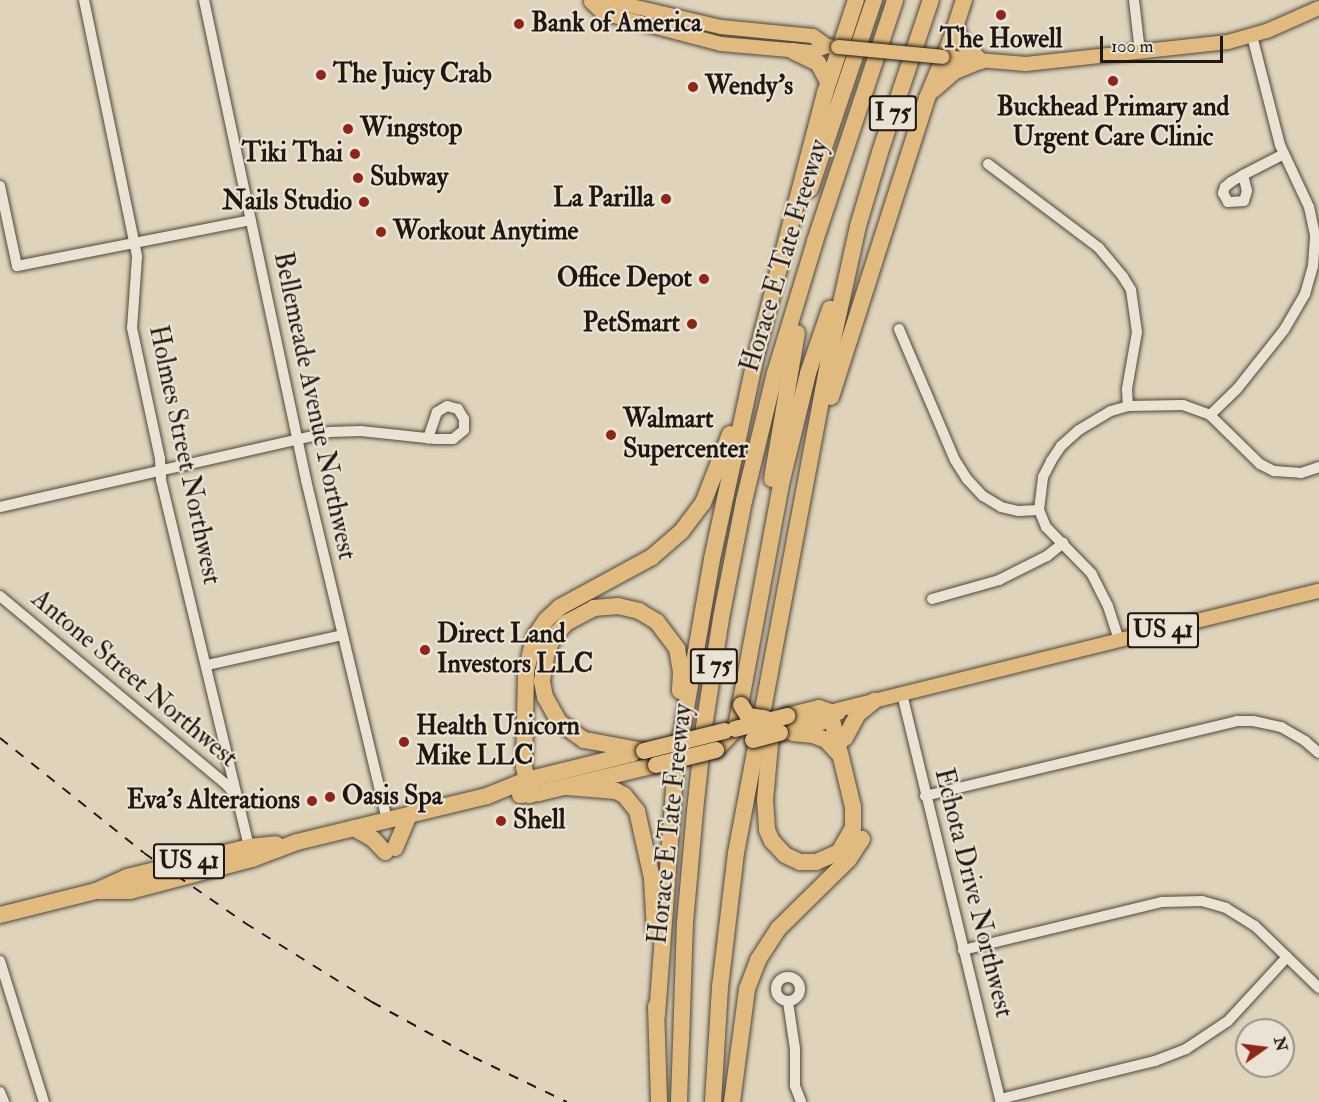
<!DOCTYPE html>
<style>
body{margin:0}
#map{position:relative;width:1319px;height:1102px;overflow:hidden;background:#dfd4bb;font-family:"IM FELL Double Pica",serif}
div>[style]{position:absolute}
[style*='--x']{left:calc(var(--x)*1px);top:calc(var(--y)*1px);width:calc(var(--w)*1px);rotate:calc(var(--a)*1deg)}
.roads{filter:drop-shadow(0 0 2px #50463c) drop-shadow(0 0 2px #50463c)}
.minor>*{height:10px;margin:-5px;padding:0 5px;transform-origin:5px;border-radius:5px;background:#eae3d3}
.minor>.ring{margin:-5px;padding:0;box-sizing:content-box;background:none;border:10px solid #eae3d3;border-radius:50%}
.major>*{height:14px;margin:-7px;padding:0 7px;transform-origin:7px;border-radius:7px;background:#e0ba7e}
.highway>*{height:16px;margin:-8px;padding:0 8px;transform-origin:8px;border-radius:8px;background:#e0ba7e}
.rail>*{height:2px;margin-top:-1px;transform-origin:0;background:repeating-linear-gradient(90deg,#211711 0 10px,transparent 0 20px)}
.bridges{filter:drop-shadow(0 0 2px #211711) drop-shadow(0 0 2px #211711)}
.major-bridge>*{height:14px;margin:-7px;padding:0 7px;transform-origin:7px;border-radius:7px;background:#e0ba7e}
.highway-bridge>*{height:16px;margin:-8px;padding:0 8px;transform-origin:8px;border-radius:8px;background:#e0ba7e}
.dots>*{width:16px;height:16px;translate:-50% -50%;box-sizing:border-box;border:3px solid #eae3d3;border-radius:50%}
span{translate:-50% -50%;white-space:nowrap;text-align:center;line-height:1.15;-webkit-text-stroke:4.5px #eae3d3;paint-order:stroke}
.shield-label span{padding:2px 4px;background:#eae3d3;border:2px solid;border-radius:4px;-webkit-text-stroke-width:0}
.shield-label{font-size:24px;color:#211711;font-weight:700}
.poi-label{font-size:26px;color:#211711;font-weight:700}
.left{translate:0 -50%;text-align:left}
.right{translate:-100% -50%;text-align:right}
.street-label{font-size:26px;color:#211711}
.north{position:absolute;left:1235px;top:1018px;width:60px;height:60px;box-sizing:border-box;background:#eae3d3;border:2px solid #9a9185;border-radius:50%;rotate:76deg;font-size:16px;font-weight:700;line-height:24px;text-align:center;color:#211711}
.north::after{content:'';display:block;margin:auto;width:21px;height:27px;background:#8f2418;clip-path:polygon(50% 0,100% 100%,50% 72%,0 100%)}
.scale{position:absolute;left:1100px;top:36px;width:123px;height:27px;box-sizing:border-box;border:3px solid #211711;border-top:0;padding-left:8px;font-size:18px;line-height:21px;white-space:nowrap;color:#211711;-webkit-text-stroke:4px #eae3d3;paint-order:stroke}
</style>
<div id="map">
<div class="roads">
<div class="minor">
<div style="--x:84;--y:0;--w:262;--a:78.3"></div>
<div style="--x:137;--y:257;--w:71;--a:94"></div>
<div style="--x:132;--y:328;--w:134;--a:77.9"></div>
<div style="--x:160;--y:459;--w:21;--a:87"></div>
<div style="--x:161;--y:480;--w:377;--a:76.5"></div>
<div style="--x:204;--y:0;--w:491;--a:78"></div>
<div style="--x:306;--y:480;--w:350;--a:76.6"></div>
<div style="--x:1134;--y:0;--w:52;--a:83.4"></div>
<div style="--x:988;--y:164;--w:139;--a:37.1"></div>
<div style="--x:1099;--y:248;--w:38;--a:50"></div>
<div style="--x:1123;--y:277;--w:15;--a:58"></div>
<div style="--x:1131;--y:290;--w:42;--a:81.9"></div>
<div style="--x:1137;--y:332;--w:58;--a:100"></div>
<div style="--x:1127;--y:389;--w:17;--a:87"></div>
<div style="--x:1243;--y:175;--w:16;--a:76"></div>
<div style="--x:1247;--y:191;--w:10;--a:107"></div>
<div style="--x:1244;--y:201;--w:16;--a:176"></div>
<div style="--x:1228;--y:202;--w:10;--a:-119"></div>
<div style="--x:1223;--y:193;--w:6;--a:-72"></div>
<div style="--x:1225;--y:187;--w:8;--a:-40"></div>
<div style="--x:1231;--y:182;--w:14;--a:-30"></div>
<div style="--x:1243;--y:175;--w:46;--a:-27.1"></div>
<div style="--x:0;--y:186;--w:82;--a:78"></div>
<div style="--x:17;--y:266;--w:238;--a:-11.1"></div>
<div style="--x:899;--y:329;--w:142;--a:66.9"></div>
<div style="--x:955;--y:460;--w:22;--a:58"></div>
<div style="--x:967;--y:479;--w:23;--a:47"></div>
<div style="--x:983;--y:496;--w:21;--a:31"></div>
<div style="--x:1001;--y:507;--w:18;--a:13"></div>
<div style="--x:1019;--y:511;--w:20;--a:-3"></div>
<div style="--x:1210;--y:415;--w:37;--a:-44"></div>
<div style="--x:1237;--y:389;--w:75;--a:-51.5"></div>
<div style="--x:1284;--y:330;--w:42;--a:-59.7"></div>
<div style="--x:1305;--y:294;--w:29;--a:-74"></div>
<div style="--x:1313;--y:266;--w:31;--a:-86"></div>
<div style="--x:1315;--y:235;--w:29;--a:-102"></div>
<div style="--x:1309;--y:207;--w:68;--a:-115.1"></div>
<div style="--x:1280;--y:145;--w:113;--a:-104.4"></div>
<div style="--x:0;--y:507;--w:337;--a:-12.8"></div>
<div style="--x:329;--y:432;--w:32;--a:-2"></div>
<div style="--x:361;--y:431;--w:75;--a:6.1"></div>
<div style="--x:436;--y:439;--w:17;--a:0"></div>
<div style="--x:453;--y:439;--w:14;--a:-39"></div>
<div style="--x:464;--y:430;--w:11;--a:-90"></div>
<div style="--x:464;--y:419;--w:12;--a:-121"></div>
<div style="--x:458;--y:409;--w:11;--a:-165"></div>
<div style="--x:447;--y:406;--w:12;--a:149"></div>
<div style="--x:437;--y:412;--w:28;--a:109"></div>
<div style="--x:0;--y:596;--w:294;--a:39.8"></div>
<div style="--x:226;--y:784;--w:16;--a:50"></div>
<div style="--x:932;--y:599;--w:70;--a:-15.8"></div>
<div style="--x:999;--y:580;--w:54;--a:-26.6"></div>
<div style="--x:1047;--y:556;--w:21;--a:-39"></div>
<div style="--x:1119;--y:640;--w:36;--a:-108"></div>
<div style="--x:1108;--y:606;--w:36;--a:-117"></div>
<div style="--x:1092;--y:574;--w:66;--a:-134.4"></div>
<div style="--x:1046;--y:527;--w:18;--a:-112"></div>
<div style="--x:1039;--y:510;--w:33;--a:-83"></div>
<div style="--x:1043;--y:477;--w:18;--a:-63"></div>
<div style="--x:1051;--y:461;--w:18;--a:-56"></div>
<div style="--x:1061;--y:446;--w:24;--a:-42"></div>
<div style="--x:1079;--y:430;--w:37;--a:-31"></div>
<div style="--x:1111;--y:411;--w:18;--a:-16"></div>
<div style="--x:1128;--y:406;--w:55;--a:-1"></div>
<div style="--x:1183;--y:405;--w:29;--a:20"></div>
<div style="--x:1210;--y:415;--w:70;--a:44.4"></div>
<div style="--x:1260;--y:464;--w:16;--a:27"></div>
<div style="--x:1274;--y:471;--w:27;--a:4"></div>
<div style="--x:1301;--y:473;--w:19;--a:-18"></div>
<div style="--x:207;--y:665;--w:138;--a:-12.5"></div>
<div style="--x:902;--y:694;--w:420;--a:76.4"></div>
<div style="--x:925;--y:796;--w:321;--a:-13.5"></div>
<div style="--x:1237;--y:721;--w:16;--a:0"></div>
<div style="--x:1253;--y:721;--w:29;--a:12"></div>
<div style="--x:1281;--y:727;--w:28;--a:30"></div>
<div style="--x:1305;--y:741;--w:18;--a:41"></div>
<div style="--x:963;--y:950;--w:205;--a:-13.6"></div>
<div style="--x:1162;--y:902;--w:40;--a:-1.4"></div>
<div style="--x:1202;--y:901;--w:25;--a:16"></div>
<div style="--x:1226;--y:908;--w:34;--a:32"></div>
<div style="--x:1255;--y:926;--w:89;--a:44.1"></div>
<div style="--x:0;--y:961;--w:148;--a:72.7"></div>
<div class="ring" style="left:776px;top:977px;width:14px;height:14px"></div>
<div style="--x:788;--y:1002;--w:48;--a:81.5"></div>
<div style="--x:795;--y:1049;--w:37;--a:90"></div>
<div style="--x:795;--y:1086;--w:17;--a:69"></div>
<div style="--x:0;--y:1092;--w:11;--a:68"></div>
<div style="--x:1000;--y:1099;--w:160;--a:-13.8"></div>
<div style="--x:1155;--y:1061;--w:33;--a:-21"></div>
<div style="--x:1186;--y:1049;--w:50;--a:-33.7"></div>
<div style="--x:1228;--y:1021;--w:87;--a:-47.3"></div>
</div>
<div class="major">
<div style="--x:606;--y:0;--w:118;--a:13.2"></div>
<div style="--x:721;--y:27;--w:92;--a:5.6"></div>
<div style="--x:813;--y:36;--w:17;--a:36"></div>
<div style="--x:827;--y:46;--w:8;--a:7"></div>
<div style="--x:591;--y:2;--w:16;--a:43"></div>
<div style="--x:603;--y:13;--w:122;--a:14.7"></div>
<div style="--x:721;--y:44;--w:91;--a:5"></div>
<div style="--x:812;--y:52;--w:16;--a:-22"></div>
<div style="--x:943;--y:57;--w:83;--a:4.8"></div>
<div style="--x:1026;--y:64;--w:203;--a:-6.2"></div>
<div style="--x:1228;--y:42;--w:41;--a:-15.8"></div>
<div style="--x:1267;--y:31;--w:57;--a:-23.9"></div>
<div style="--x:837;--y:710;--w:496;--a:-13.9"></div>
</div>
<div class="highway">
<div style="--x:956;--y:26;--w:16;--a:72"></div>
<div style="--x:961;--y:41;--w:28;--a:46"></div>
<div style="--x:793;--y:51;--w:28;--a:26"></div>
<div style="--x:818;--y:63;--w:21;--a:62"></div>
<div style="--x:933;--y:90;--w:29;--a:-41"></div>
<div style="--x:955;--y:71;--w:27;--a:-22"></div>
<div style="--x:810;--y:189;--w:200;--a:-71.3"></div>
<div style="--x:831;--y:397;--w:314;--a:-72.2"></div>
<div style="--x:927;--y:98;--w:63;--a:-67.5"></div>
<div style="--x:951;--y:40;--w:42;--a:-72"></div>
<div style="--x:772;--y:479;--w:148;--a:-80.3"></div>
<div style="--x:787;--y:716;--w:33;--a:-14"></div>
<div style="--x:819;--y:708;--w:12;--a:20"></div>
<div style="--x:772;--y:723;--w:77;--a:95.2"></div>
<div style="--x:765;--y:800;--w:30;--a:86"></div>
<div style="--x:767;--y:830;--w:12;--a:66"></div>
<div style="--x:772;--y:841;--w:19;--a:47"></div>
<div style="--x:785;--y:855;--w:17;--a:25"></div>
<div style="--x:800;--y:862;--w:16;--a:0"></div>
<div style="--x:816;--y:862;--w:25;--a:-23"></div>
<div style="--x:839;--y:852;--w:28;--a:-60"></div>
<div style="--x:853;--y:828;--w:21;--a:-90"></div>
<div style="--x:853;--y:807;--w:98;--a:-103.6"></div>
<div style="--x:780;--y:733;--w:42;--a:-15"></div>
<div style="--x:821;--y:722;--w:13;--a:-48"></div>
<div style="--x:830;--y:712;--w:8;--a:0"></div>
<div style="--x:793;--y:733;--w:20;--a:6"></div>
<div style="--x:813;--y:735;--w:14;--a:21"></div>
<div style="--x:826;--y:740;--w:21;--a:47"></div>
<div style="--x:845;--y:738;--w:27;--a:-62"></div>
<div style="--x:858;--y:714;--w:21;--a:-39"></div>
<div style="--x:716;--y:750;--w:23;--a:-47"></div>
<div style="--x:732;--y:733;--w:12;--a:-66"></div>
<div style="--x:737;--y:722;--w:246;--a:-79.5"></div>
<div style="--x:782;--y:480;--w:110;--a:-76.3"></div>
<div style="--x:808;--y:373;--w:68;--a:-71"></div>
<div style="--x:644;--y:751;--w:61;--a:-169.6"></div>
<div style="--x:584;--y:740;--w:31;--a:-144"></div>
<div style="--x:559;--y:722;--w:29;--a:-119"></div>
<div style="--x:545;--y:697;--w:16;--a:-101"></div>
<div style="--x:542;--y:681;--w:31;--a:-81"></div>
<div style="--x:547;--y:650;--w:17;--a:-62"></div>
<div style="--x:555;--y:635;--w:16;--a:-47"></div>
<div style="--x:566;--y:623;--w:32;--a:-28"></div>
<div style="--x:594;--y:608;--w:24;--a:-5"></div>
<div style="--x:618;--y:606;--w:22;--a:13"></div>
<div style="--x:639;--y:611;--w:21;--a:31"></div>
<div style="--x:657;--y:622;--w:34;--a:53"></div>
<div style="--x:677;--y:649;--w:22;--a:80"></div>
<div style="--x:681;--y:671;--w:20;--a:93"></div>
<div style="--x:678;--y:754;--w:198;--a:-80.1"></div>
<div style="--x:712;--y:559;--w:204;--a:-77.8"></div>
<div style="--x:755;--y:360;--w:276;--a:-75.3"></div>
<div style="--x:825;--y:93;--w:98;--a:-71.6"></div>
<div style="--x:567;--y:787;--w:49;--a:4.7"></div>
<div style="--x:616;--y:791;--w:9;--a:27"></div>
<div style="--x:624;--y:795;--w:21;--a:51"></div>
<div style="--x:637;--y:811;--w:69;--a:77.4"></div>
<div style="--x:652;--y:878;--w:54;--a:86.8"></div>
<div style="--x:520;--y:795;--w:19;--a:-6"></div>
<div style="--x:539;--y:793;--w:120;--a:-13.5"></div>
<div style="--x:530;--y:795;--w:29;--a:-102"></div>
<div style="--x:524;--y:767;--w:96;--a:-88.8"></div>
<div style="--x:526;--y:671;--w:36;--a:-76"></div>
<div style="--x:535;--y:636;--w:19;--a:-55"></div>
<div style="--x:546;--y:620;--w:19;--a:-43"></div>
<div style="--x:560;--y:607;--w:105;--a:-28.5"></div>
<div style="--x:652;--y:557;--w:38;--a:-41"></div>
<div style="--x:681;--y:532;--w:36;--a:-53"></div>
<div style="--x:703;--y:503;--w:74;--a:-68.6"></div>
<div style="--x:354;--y:828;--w:22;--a:30"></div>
<div style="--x:373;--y:839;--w:18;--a:47"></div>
<div style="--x:395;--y:848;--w:36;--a:-67"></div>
<div style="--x:96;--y:891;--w:34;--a:0"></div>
<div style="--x:130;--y:891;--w:126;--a:-14.7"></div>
<div style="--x:252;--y:859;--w:48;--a:-20.7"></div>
<div style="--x:297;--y:842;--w:195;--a:-13.6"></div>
<div style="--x:487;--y:796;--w:42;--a:-22.3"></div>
<div style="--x:526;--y:780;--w:109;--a:-13.8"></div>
<div style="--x:0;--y:915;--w:99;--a:-14"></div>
<div style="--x:96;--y:891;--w:34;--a:-24"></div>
<div style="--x:127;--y:877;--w:126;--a:-13.8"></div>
<div style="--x:249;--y:847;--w:27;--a:-6"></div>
<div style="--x:656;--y:1006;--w:96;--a:88.2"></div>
<div style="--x:657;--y:1015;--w:269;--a:-85.7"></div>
<div style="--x:679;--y:1102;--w:179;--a:-88.1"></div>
<div style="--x:685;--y:923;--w:112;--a:-84.9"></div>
<div style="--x:695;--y:811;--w:84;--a:-83.9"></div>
<div style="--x:704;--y:727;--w:110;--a:-81.1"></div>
<div style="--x:721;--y:618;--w:119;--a:-78.9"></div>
<div style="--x:744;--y:501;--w:132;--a:-76.4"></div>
<div style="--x:775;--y:373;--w:138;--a:-73.1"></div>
<div style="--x:815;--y:241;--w:254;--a:-71.6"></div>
<div style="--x:713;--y:1102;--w:115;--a:-86.5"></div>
<div style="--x:720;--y:987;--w:135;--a:-83.2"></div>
<div style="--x:736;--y:853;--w:514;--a:-79.35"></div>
<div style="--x:831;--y:348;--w:125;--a:-77.5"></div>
<div style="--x:858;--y:226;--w:77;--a:-73.4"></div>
<div style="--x:880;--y:152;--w:160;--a:-71.5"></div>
<div style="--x:732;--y:1102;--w:114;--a:-82.4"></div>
<div style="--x:747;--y:989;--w:31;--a:-69"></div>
<div style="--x:758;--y:960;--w:38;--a:-57"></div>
<div style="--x:779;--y:928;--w:98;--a:-44.6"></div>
<div style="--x:849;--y:859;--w:24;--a:-57"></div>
</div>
</div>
<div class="rail">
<div style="--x:0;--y:738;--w:184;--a:38.6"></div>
<div style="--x:144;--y:853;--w:123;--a:34.7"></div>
<div style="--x:245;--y:923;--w:150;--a:31.9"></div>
<div style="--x:372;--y:1002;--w:115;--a:28.6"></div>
<div style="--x:473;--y:1057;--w:104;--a:25.6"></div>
</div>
<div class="bridges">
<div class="major-bridge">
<div style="--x:838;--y:47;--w:105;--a:5.4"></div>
</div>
<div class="highway-bridge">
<div style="--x:741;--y:705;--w:13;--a:58"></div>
<div style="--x:748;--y:716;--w:17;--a:7"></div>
<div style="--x:735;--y:729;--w:54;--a:-14"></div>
<div style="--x:753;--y:740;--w:28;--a:-15"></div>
<div style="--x:644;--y:751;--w:83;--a:-13.9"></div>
<div style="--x:656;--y:765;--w:62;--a:-14"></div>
</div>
</div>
<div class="dots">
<div style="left:1001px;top:15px;background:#8f2418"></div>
<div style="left:519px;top:24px;background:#8f2418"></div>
<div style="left:321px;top:75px;background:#8f2418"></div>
<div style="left:1113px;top:81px;background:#8f2418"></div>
<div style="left:693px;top:87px;background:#8f2418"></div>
<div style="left:348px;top:129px;background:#8f2418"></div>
<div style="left:355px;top:154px;background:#8f2418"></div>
<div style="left:358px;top:178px;background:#8f2418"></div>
<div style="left:666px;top:199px;background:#8f2418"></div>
<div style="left:364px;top:202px;background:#8f2418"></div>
<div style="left:381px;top:232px;background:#8f2418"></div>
<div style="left:704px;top:279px;background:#8f2418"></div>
<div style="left:692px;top:324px;background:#8f2418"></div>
<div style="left:611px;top:435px;background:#8f2418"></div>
<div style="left:425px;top:650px;background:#8f2418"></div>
<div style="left:404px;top:742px;background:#8f2418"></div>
<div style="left:330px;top:797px;background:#8f2418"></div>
<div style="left:312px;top:801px;background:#8f2418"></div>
<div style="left:501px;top:821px;background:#8f2418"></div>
</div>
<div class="shield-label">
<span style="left:893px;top:113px">I 75</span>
<span style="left:1163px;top:630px">US 41</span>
<span style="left:714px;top:666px">I 75</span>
<span style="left:189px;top:861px">US 41</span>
</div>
<div class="poi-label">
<span class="left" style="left:531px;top:24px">Bank of America</span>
<span style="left:1001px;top:40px">The Howell</span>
<span class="left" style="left:333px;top:75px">The Juicy Crab</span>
<span class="left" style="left:705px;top:87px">Wendy's</span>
<span style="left:1113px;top:123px">Buckhead Primary and<br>Urgent Care Clinic</span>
<span class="left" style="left:360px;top:129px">Wingstop</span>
<span class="right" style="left:343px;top:154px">Tiki Thai</span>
<span class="left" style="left:370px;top:178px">Subway</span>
<span class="right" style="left:654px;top:199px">La Parilla</span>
<span class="right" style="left:352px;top:202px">Nails Studio</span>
<span class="left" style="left:393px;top:232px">Workout Anytime</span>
<span class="right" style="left:692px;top:279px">Office Depot</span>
<span class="right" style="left:680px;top:324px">PetSmart</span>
<span class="left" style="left:623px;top:435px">Walmart<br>Supercenter</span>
<span class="left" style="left:437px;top:650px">Direct Land<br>Investors LLC</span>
<span class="left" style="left:416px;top:742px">Health Unicorn<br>Mike LLC</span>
<span class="left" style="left:342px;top:797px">Oasis Spa</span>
<span class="right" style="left:300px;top:801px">Eva's Alterations</span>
<span class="left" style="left:513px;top:821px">Shell</span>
</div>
<div class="street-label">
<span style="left:785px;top:256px;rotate:-73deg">Horace E Tate Freeway</span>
<span style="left:314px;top:406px;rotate:78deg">Bellemeade Avenue Northwest</span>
<span style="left:184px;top:455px;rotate:78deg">Holmes Street Northwest</span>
<span style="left:134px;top:679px;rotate:40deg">Antone Street Northwest</span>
<span style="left:671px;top:824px;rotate:-84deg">Horace E Tate Freeway</span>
<span style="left:973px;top:893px;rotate:76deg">Echota Drive Northwest</span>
</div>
<div class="north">N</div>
<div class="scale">100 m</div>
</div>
